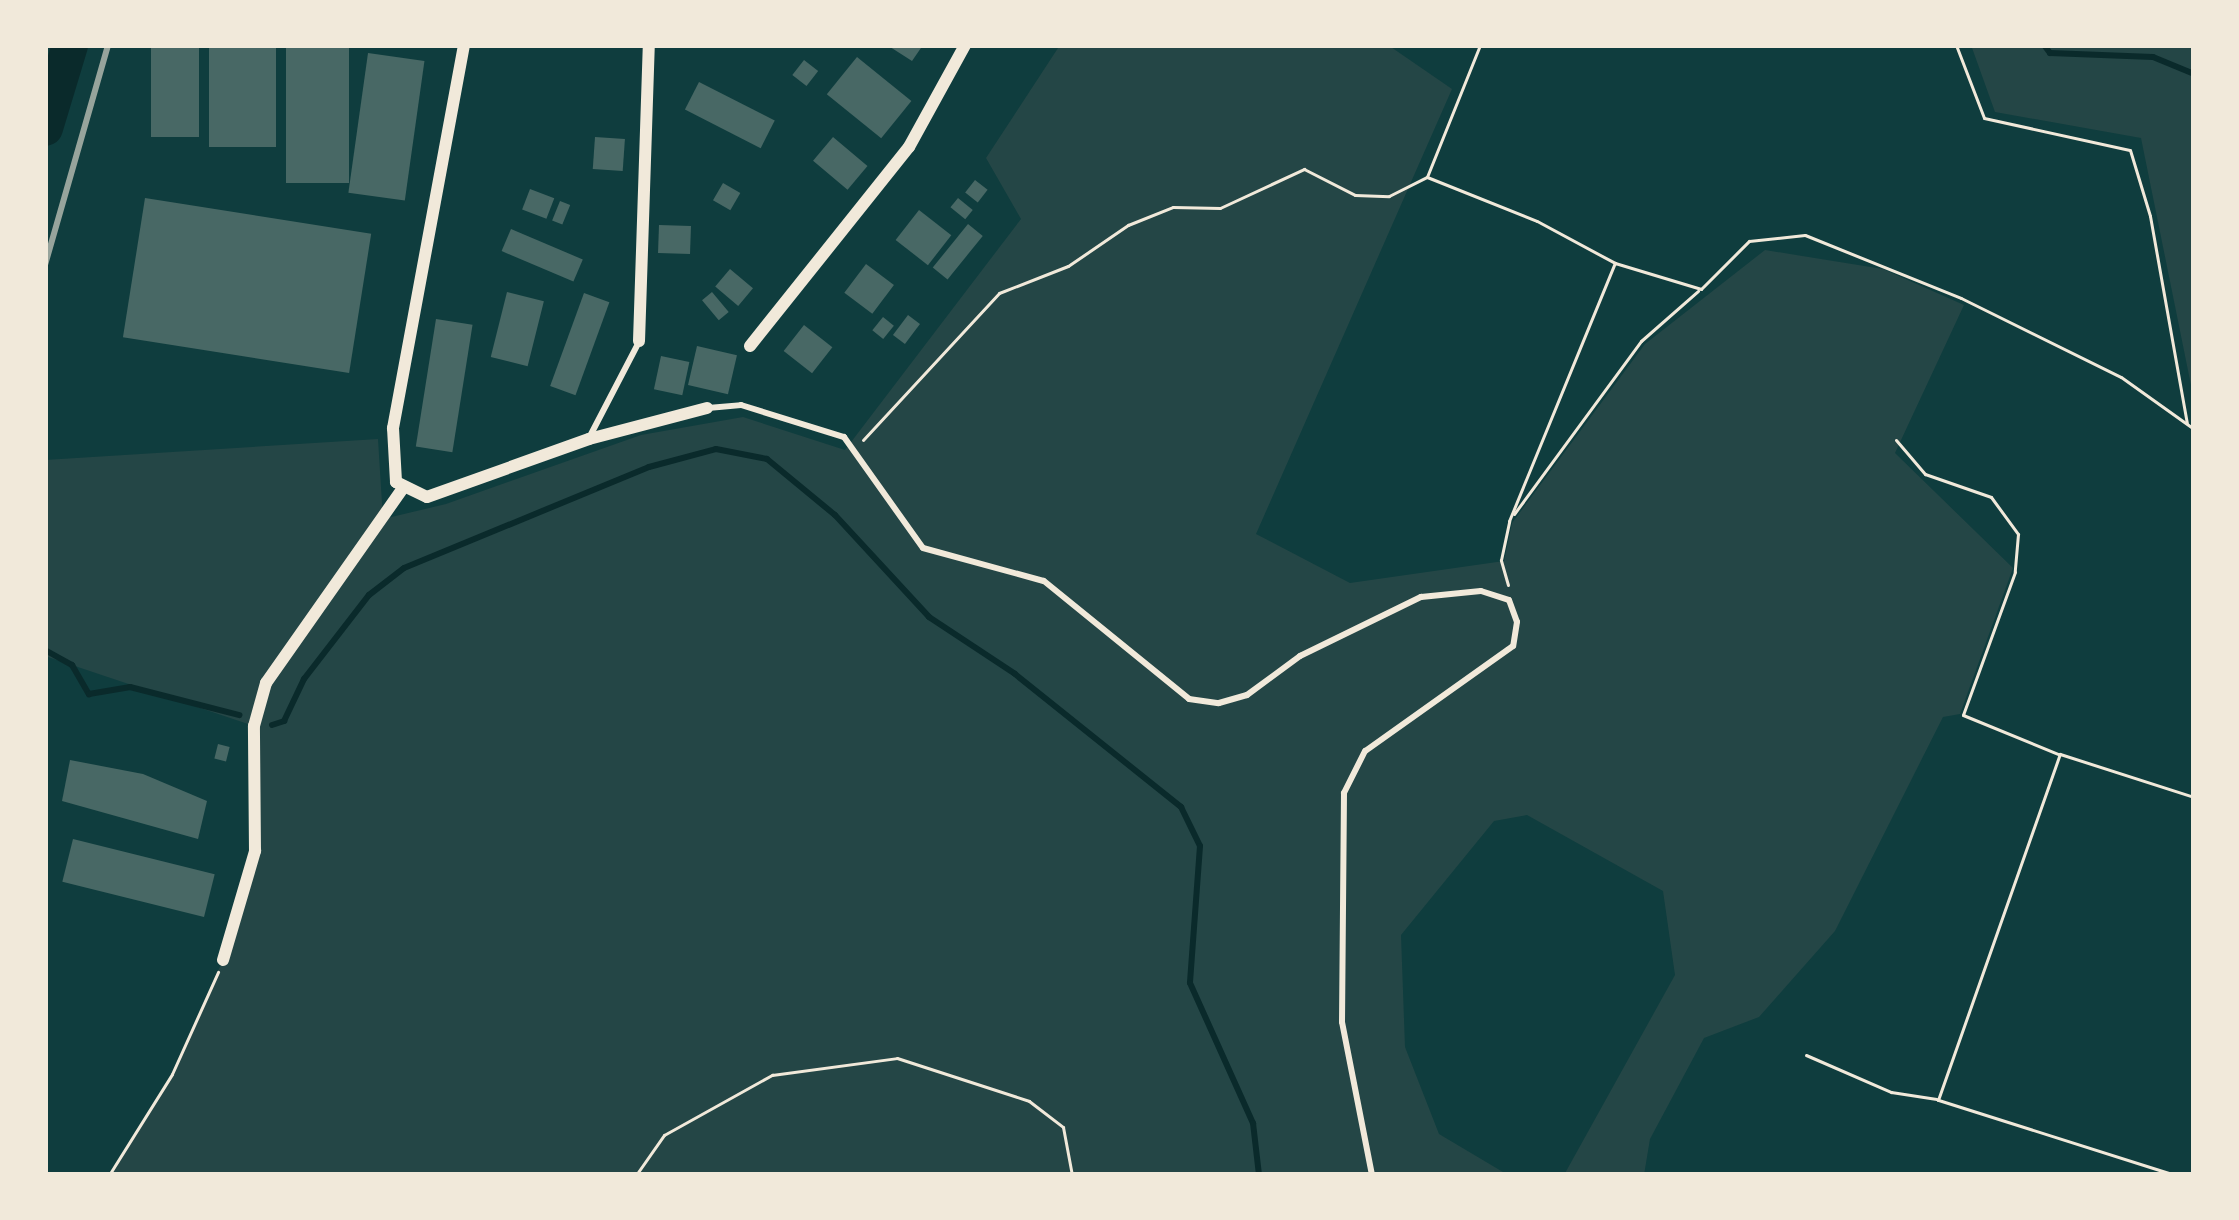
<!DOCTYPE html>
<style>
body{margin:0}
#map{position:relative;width:2239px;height:1220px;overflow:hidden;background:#0f3d3e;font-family:"PT Sans Narrow",sans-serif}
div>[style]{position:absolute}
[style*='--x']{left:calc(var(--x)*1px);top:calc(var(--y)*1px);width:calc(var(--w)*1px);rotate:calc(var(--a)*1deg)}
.green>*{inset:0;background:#244646}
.stream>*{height:6px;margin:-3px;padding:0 3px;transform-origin:3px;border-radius:3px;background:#0a2a2b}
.river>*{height:36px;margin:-18px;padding:0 18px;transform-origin:18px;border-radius:18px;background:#0a2a2b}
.building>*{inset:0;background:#486865;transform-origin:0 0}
.path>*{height:3px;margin:-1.5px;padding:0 1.5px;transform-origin:1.5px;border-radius:1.5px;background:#f1e9da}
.service>*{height:6px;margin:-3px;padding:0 3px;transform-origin:3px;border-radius:3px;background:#f1e9da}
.minor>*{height:12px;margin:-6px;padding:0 6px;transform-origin:6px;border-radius:6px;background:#f1e9da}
.rail>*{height:6px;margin:-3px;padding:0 3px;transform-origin:3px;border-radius:3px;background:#97a49c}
span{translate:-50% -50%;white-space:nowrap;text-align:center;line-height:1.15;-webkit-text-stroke:12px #f1e9da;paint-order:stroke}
.frame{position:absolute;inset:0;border:48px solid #f1e9da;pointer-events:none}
</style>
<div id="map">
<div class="green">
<div style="clip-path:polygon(1060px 45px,1388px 45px,1452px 89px,1256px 534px,1350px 583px,1504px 561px,1512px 523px,1645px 344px,1765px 250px,1883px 269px,1964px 305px,1895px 453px,2013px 568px,1960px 714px,1943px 717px,1835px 931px,1759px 1017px,1704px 1038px,1650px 1139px,1644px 1175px,1564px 1175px,1675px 975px,1663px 891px,1527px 815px,1494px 821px,1401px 935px,1405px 1047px,1439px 1134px,1508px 1175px,109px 1175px,172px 1074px,223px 960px,255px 851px,254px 726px,45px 656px,45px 460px,378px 439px,383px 519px,446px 504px,641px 435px,743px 417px,845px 450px,1021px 219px,986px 158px)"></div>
<div style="clip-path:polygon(1971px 45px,2194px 45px,2194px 400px,2141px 138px,1995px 112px)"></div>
</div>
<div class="stream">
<div style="--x:2044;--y:45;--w:10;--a:53"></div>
<div style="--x:2050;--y:53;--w:103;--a:2.2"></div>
<div style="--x:2153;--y:57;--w:44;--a:22.5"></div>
<div style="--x:45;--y:650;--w:31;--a:29"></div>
<div style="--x:72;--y:665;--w:34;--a:60"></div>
<div style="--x:89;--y:694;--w:42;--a:-9.7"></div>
<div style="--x:130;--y:687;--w:113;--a:14.4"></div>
<div style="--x:272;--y:725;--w:13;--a:-18"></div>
<div style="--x:284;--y:721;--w:47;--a:-64.5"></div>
<div style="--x:304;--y:679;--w:106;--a:-52.3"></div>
<div style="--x:369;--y:595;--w:44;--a:-37.6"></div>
<div style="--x:404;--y:568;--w:265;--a:-22.4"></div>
<div style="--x:649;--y:467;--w:69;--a:-15"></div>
<div style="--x:716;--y:449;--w:52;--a:11.1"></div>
<div style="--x:767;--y:459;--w:88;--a:39.5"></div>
<div style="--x:835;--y:515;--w:139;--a:47.3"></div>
<div style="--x:929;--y:617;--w:103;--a:33.5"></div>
<div style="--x:1015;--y:674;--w:213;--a:38.7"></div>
<div style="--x:1181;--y:807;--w:43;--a:64"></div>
<div style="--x:1200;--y:846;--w:137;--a:94.2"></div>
<div style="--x:1190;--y:983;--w:154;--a:65.8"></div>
<div style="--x:1253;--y:1123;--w:52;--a:83.4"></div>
</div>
<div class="river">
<div style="--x:45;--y:128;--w:87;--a:-73.2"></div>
</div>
<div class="building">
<div style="left:151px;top:45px;width:48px;height:92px"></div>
<div style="left:209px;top:45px;width:67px;height:102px"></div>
<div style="left:286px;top:45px;width:63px;height:138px"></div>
<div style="clip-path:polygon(887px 45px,923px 45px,912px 61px)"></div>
<div style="left:368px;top:53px;width:57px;height:141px;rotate:8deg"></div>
<div style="left:857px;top:57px;width:70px;height:48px;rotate:39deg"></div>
<div style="left:804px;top:60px;width:18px;height:19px;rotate:38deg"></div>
<div style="left:699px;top:82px;width:85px;height:31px;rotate:27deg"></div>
<div style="left:595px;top:137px;width:30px;height:32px;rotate:4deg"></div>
<div style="left:833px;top:137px;width:45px;height:31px;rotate:40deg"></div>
<div style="left:975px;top:180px;width:16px;height:16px;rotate:38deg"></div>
<div style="left:723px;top:183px;width:20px;height:20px;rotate:30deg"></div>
<div style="left:530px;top:189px;width:26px;height:22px;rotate:21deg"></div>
<div style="left:145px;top:198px;width:229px;height:141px;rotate:9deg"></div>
<div style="left:958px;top:198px;width:19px;height:12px;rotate:39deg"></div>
<div style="left:560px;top:201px;width:11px;height:21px;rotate:22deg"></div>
<div style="left:919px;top:210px;width:41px;height:38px;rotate:38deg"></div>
<div style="left:968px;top:224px;width:19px;height:56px;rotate:39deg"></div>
<div style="left:659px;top:225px;width:32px;height:28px;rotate:2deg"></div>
<div style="left:511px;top:229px;width:78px;height:24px;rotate:23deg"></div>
<div style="left:866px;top:264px;width:35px;height:36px;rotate:37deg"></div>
<div style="left:730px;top:269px;width:30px;height:23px;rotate:40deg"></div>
<div style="left:507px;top:292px;width:38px;height:67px;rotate:14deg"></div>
<div style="left:712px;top:292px;width:26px;height:13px;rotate:50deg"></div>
<div style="left:584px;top:293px;width:27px;height:99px;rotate:20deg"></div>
<div style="left:908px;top:315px;width:15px;height:25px;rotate:37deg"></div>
<div style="left:883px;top:317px;width:14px;height:17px;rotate:39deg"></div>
<div style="left:436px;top:319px;width:37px;height:129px;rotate:9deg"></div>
<div style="left:804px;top:325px;width:36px;height:33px;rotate:38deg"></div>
<div style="left:697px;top:346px;width:41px;height:40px;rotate:13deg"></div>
<div style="left:661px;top:356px;width:29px;height:34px;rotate:12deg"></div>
<div style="left:218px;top:744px;width:12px;height:15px;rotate:14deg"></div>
<div style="clip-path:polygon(70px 760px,143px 774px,207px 801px,198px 839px,62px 801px)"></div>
<div style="left:73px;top:839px;width:146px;height:44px;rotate:14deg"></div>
</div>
<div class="path">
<div style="--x:1480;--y:45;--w:142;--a:111.9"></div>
<div style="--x:1427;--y:177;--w:118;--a:21.8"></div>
<div style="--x:1537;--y:221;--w:89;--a:28.3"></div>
<div style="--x:1956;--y:45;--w:78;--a:69"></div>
<div style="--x:1984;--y:118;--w:149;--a:12.4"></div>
<div style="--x:2130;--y:150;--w:69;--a:73.1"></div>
<div style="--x:2150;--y:216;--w:210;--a:79.9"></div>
<div style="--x:863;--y:440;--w:200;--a:-47.2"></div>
<div style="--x:999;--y:293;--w:74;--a:-21.4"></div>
<div style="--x:1068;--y:266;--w:73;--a:-34.3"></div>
<div style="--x:1128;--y:225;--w:48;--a:-21.8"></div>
<div style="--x:1173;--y:207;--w:47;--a:1.2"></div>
<div style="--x:1220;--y:208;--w:93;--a:-24.9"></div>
<div style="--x:1304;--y:169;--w:57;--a:27"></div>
<div style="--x:1355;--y:195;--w:34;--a:2"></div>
<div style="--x:1389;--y:196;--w:42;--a:-26.6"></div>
<div style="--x:1896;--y:440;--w:45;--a:49.5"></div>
<div style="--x:1925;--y:474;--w:70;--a:19.2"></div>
<div style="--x:1991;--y:497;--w:46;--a:53.9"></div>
<div style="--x:2018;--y:534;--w:38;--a:95"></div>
<div style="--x:2015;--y:572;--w:152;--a:110"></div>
<div style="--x:1963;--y:715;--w:103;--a:22.3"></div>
<div style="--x:1514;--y:514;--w:215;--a:-53.7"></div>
<div style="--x:1641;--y:341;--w:76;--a:-41.3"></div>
<div style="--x:1508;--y:585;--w:26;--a:-106"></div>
<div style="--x:1501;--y:560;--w:40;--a:-78"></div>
<div style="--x:1509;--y:521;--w:279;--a:-67.7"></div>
<div style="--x:1615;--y:263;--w:90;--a:16.8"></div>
<div style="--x:1701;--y:289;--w:68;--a:-45"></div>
<div style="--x:1749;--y:241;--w:56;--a:-6.1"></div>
<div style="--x:1805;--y:235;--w:168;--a:22"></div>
<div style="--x:1961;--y:298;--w:178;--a:26.3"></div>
<div style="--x:2121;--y:377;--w:90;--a:35.5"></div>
<div style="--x:1806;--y:1055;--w:93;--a:23.5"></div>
<div style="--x:1891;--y:1092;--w:46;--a:8.8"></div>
<div style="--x:109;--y:1175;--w:119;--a:-58"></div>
<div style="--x:172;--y:1074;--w:112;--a:-65.7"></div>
<div style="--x:636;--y:1175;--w:49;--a:-55"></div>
<div style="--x:664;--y:1135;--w:124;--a:-29.1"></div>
<div style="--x:772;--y:1075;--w:126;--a:-7.7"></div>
<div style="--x:897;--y:1058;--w:139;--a:18"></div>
<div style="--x:1029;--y:1101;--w:43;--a:37.4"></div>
<div style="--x:1063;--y:1127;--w:49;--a:79.4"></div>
<div style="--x:2175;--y:1175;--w:249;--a:-162.4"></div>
<div style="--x:1938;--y:1100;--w:367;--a:-70.6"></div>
<div style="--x:2060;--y:754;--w:141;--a:17.8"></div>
</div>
<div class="service">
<div style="--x:708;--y:408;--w:33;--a:-5"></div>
<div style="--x:741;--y:405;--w:108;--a:17.3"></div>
<div style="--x:844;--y:437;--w:136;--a:54.6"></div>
<div style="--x:923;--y:548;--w:125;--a:15.3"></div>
<div style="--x:1044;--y:581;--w:187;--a:39.1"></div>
<div style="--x:1189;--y:699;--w:30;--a:8"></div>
<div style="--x:1219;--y:703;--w:29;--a:-16"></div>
<div style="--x:1247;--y:695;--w:66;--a:-36.3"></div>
<div style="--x:1300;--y:656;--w:135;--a:-26"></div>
<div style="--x:1421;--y:597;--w:60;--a:-5.7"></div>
<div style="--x:1481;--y:591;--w:29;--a:18"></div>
<div style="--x:1509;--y:600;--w:23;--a:70"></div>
<div style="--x:1517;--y:622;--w:24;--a:99"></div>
<div style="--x:1513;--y:646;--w:181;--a:144.6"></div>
<div style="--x:1365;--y:751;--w:47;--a:116.6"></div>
<div style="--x:1344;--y:793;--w:229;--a:90.5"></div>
<div style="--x:1342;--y:1022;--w:156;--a:78.9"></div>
<div style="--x:589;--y:438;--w:106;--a:-62.5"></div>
</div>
<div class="minor">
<div style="--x:464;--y:45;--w:390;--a:100.5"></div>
<div style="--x:393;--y:428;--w:54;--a:86.8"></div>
<div style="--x:396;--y:482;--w:34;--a:26"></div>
<div style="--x:427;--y:497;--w:172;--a:-19.7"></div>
<div style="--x:589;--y:439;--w:122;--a:-14.7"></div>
<div style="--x:639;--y:341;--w:296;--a:-88.1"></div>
<div style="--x:750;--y:346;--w:255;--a:-51.4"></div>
<div style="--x:909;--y:147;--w:116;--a:-61.2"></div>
<div style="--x:223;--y:960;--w:114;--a:-73.6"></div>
<div style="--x:255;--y:851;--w:125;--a:-90.5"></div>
<div style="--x:254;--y:726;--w:45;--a:-74.4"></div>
<div style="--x:266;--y:683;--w:238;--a:-54.9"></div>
</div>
<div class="rail">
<div style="--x:45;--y:265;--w:229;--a:-74"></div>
</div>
<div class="frame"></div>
</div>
